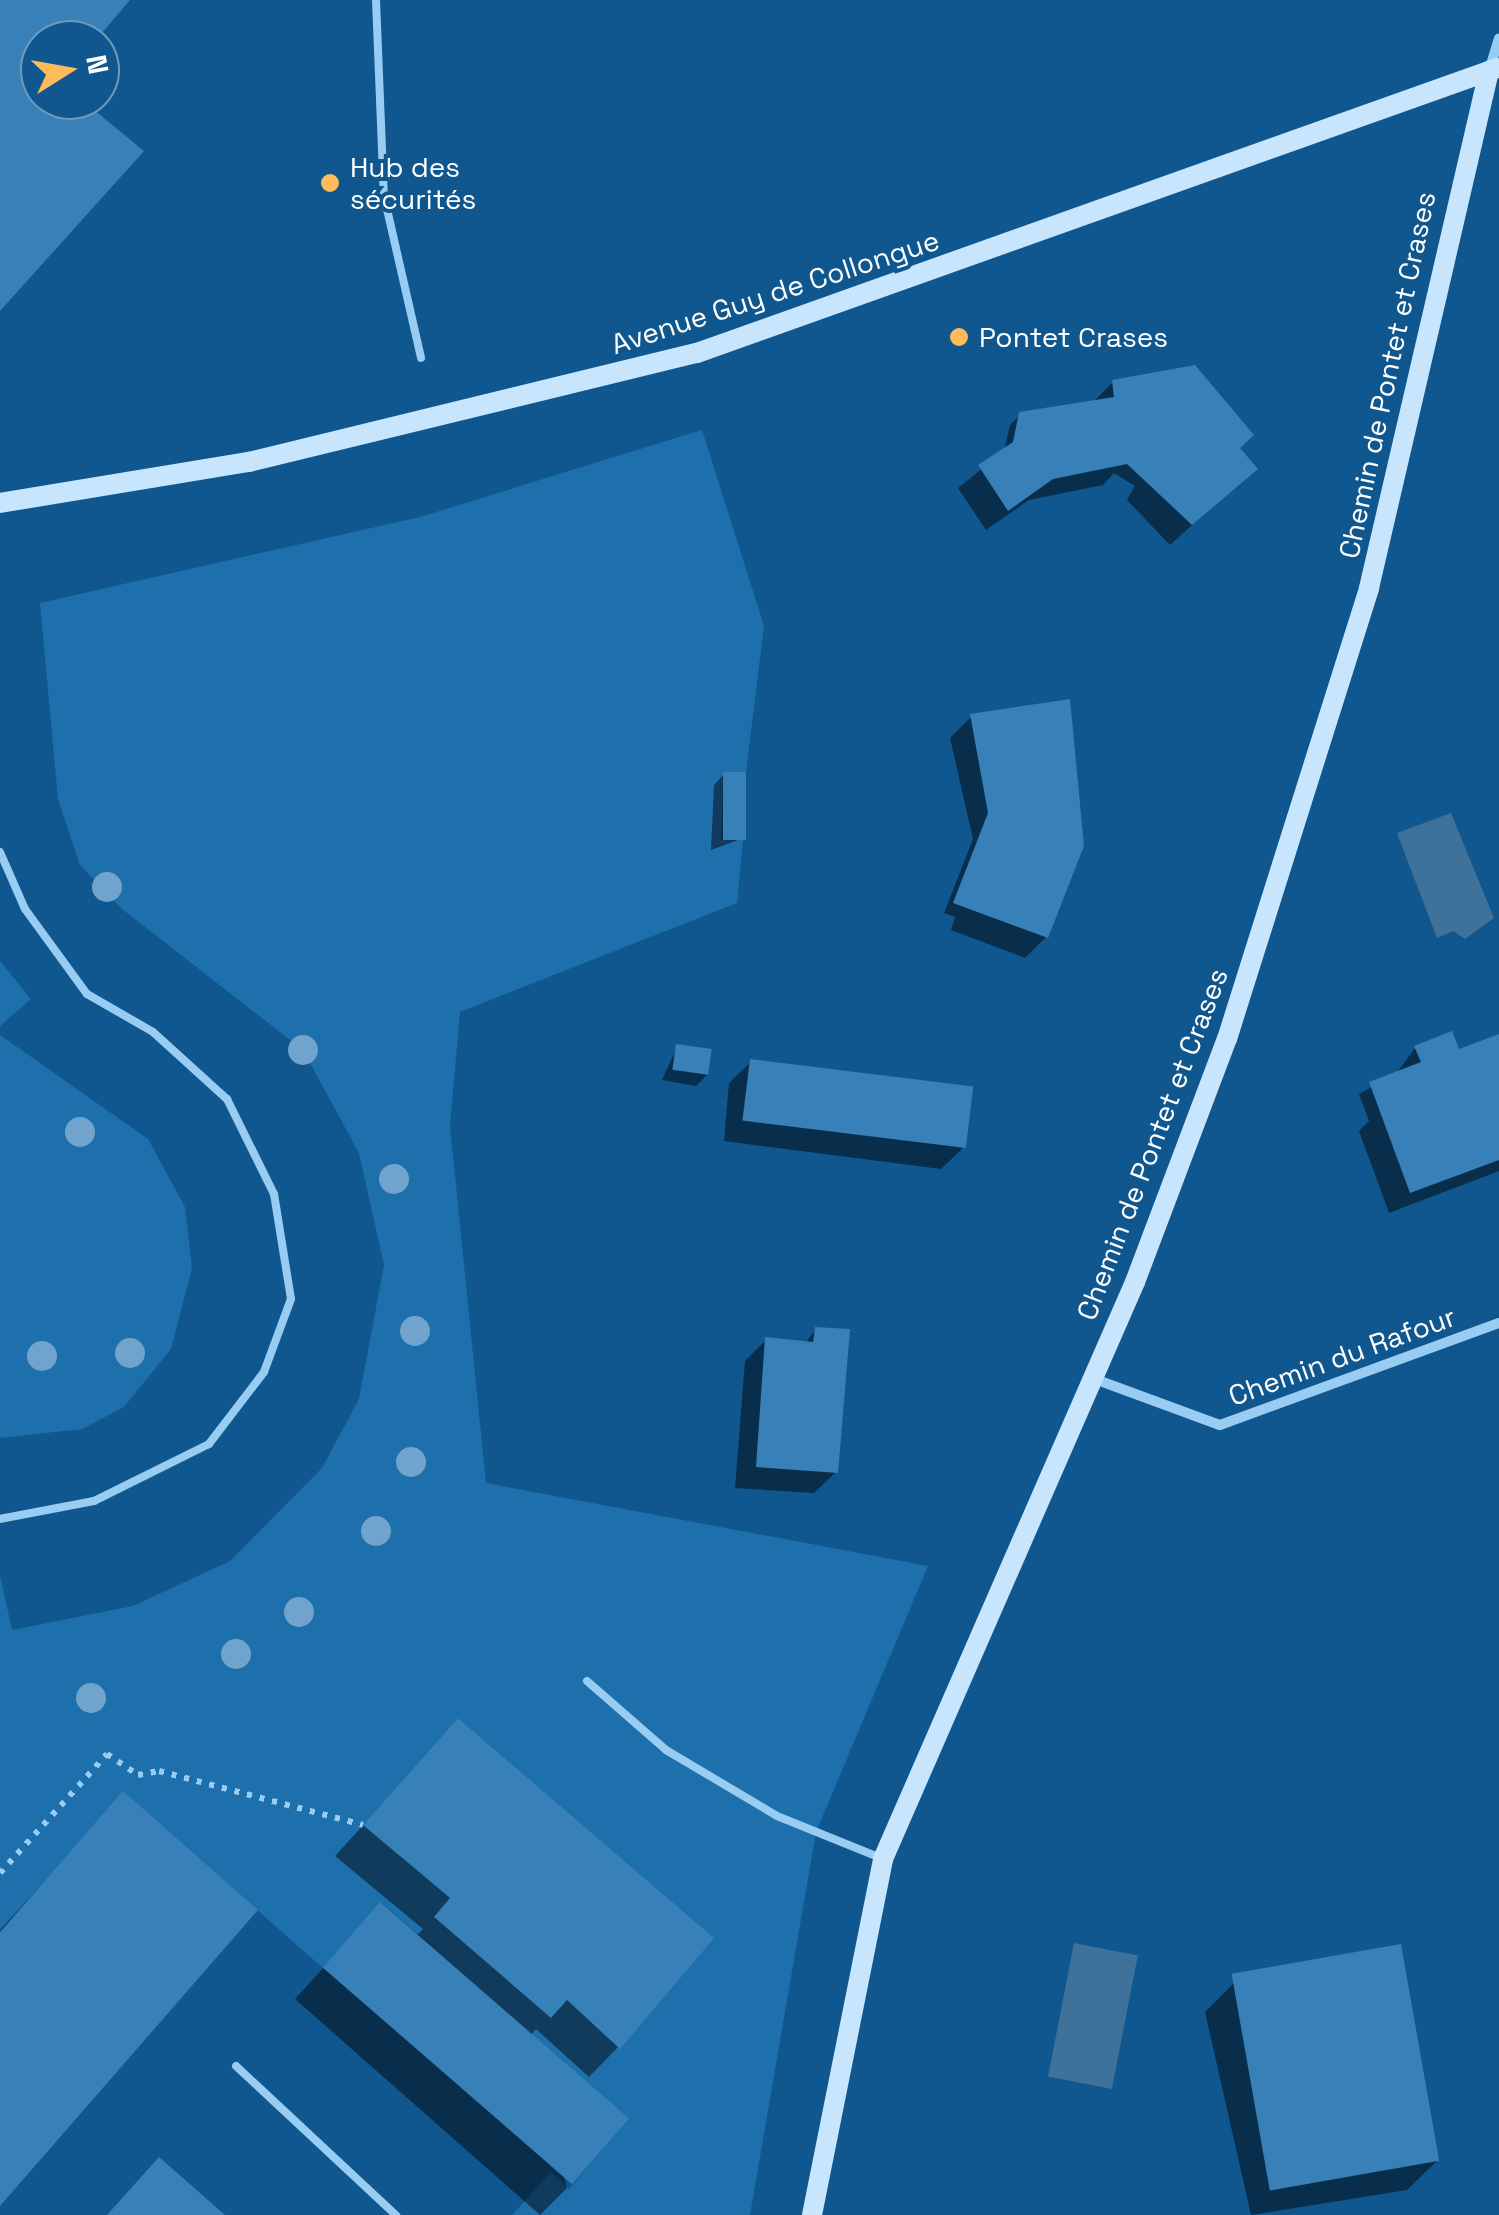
<!DOCTYPE html>
<meta charset="utf-8">
<style>
body{margin:0}
#map{position:relative;width:1499px;height:2215px;overflow:hidden;background:#0f578e;font-family:"Space Grotesk",sans-serif}
div>[style]{position:absolute}
[style*='--x']{left:calc(var(--x)*1px);top:calc(var(--y)*1px);width:calc(var(--w)*1px);rotate:calc(var(--a)*1deg)}
.green>*{inset:0;background:#1e70ac}
.water>*{inset:0;background:#3e729b;transform-origin:0 0}
.shadow>*{inset:0;background:#0007}
.building>*{inset:0;background:#3881b8;transform-origin:0 0}
.path>*{height:6px;margin-top:-3px;transform-origin:0;background:repeating-linear-gradient(90deg,#98ccf3 0 5px,transparent 0 13px)}
.lane>*{height:8px;margin:-4px;padding:0 4px;transform-origin:4px;border-radius:4px;background:#98ccf3}
.street>*{height:10px;margin:-5px;padding:0 5px;transform-origin:5px;border-radius:5px;background:#98ccf3}
.secondary>*{height:20px;margin:-10px;padding:0 10px;transform-origin:10px;border-radius:10px;background:#c7e5fd}
.trees>*{width:30px;height:30px;margin:-15px;border-radius:50%;background:#70a4cc}
.dots>*{width:28px;height:28px;translate:-50% -50%;box-sizing:border-box;border:5px solid #0f578e;border-radius:50%}
span{translate:-50% -50%;white-space:nowrap;text-align:center;line-height:1.15;-webkit-text-stroke:8px #0f578e;paint-order:stroke}
.poi-label{font-size:28px;color:#fff}
.left{translate:0 -50%;text-align:left}
.street-label{font-size:28px;color:#fff}
.north{position:absolute;left:20px;top:20px;width:100px;height:100px;box-sizing:border-box;background:#0f578e;border:2px solid #6f9abb;border-radius:50%;rotate:79deg;font-size:28px;font-weight:700;line-height:40px;text-align:center;color:#fff}
.north::after{content:'';display:block;margin:auto;width:35px;height:45px;background:#ffbb5a;clip-path:polygon(50% 0,100% 100%,50% 72%,0 100%)}
</style>
<div id="map">
<div class="green">
<div style="clip-path:polygon(evenodd,702px 430px,764px 626px,746px 772px,723px 772px,721px 840px,743px 840px,737px 903px,460px 1012px,450px 1126px,486px 1483px,928px 1566px,816px 1832px,750px 2215px,512px 2215px,551px 2172px,569px 2189px,628px 2119px,381px 1902px,323px 1968px,123px 1792px,0 1932px,0 1575px,12px 1630px,133px 1606px,230px 1561px,322px 1468px,359px 1399px,384px 1265px,359px 1153px,303px 1050px,122px 909px,80px 865px,58px 799px,40px 603px,420px 517px,702px 430px,458px 1718px,713px 1938px,620px 2048px,567px 2000px,551px 2018px,435px 1918px,450px 1898px,363px 1825px,458px 1718px)"></div>
<div style="clip-path:polygon(0 961px,31px 999px,0 1026px)"></div>
<div style="clip-path:polygon(0 1035px,148px 1139px,185px 1207px,192px 1268px,171px 1349px,124px 1407px,82px 1429px,0 1438px)"></div>
</div>
<div class="water">
<div style="clip-path:polygon(1451px 813px,1494px 918px,1465px 939px,1453px 931px,1437px 938px,1397px 833px)"></div>
<div style="left:1074px;top:1943px;width:65px;height:136px;rotate:11deg"></div>
</div>
<div class="shadow">
<div style="clip-path:polygon(1113px 382px,1237px 448px,1254px 469px,1170px 545px,1127px 500px,1135px 486px,1114px 473px,1103px 485px,1029px 500px,986px 530px,958px 488px,1004px 451px,1010px 425px,1021px 414px,1092px 403px)"></div>
<div style="clip-path:polygon(971px 717px,1046px 937px,1025px 958px,951px 930px,955px 917px,944px 913px,973px 839px,950px 738px)"></div>
<div style="clip-path:polygon(724px 774px,741px 839px,711px 850px,714px 785px)"></div>
<div style="clip-path:polygon(1499px 1037px,1499px 1171px,1389px 1213px,1359px 1131px,1369px 1121px,1359px 1094px,1396px 1074px,1415px 1048px,1457px 1052px)"></div>
<div style="clip-path:polygon(677px 1047px,707px 1075px,696px 1086px,662px 1080px)"></div>
<div style="clip-path:polygon(751px 1062px,963px 1148px,941px 1169px,724px 1141px,729px 1083px)"></div>
<div style="clip-path:polygon(816px 1329px,836px 1472px,814px 1493px,735px 1488px,745px 1361px,766px 1340px,805px 1344px)"></div>
<div style="clip-path:polygon(458px 1721px,618px 2047px,589px 2077px,536px 2029px,530px 2036px,567px 2188px,540px 2215px,295px 1999px,381px 1905px,416px 1936px,423px 1929px,335px 1856px)"></div>
<div style="clip-path:polygon(123px 1795px,0 2203px,0 1930px)"></div>
<div style="clip-path:polygon(1235px 1982px,1437px 2161px,1407px 2190px,1251px 2215px,1205px 2012px)"></div>
</div>
<div class="building">
<div style="clip-path:polygon(0 0,130px 0,96px 40px,40px 40px,40px 100px,82px 100px,144px 151px,0 311px)"></div>
<div style="clip-path:polygon(1195px 365px,1254px 435px,1240px 448px,1258px 469px,1192px 525px,1127px 464px,1053px 479px,1008px 511px,978px 465px,1013px 442px,1019px 412px,1114px 397px,1112px 380px)"></div>
<div style="clip-path:polygon(1070px 699px,1084px 846px,1048px 938px,953px 903px,988px 813px,970px 714px)"></div>
<div style="left:723px;top:772px;width:23px;height:68px"></div>
<div style="clip-path:polygon(1452px 1031px,1459px 1049px,1499px 1034px,1499px 1160px,1410px 1193px,1369px 1082px,1421px 1062px,1414px 1046px)"></div>
<div style="left:676px;top:1044px;width:36px;height:26px;rotate:8deg"></div>
<div style="left:750px;top:1059px;width:225px;height:62px;rotate:7deg"></div>
<div style="clip-path:polygon(815px 1327px,850px 1329px,838px 1473px,756px 1467px,765px 1337px,813px 1342px)"></div>
<div style="clip-path:polygon(458px 1718px,714px 1938px,620px 2049px,567px 2000px,551px 2018px,434px 1917px,450px 1898px,363px 1825px)"></div>
<div style="clip-path:polygon(123px 1791px,258px 1910px,0 2206px,0 1932px)"></div>
<div style="left:380px;top:1902px;width:330px;height:87px;rotate:41deg"></div>
<div style="left:1401px;top:1944px;width:220px;height:172px;rotate:80deg"></div>
<div style="clip-path:polygon(159px 2157px,225px 2215px,107px 2215px)"></div>
</div>
<div class="path">
<div style="--x:0;--y:1873;--w:160;--a:-48"></div>
<div style="--x:107;--y:1754;--w:37;--a:34"></div>
<div style="--x:138;--y:1775;--w:21;--a:-11"></div>
<div style="--x:159;--y:1771;--w:211;--a:14.8"></div>
</div>
<div class="lane">
<div style="--x:376;--y:0;--w:196;--a:87.7"></div>
<div style="--x:384;--y:196;--w:166;--a:77.1"></div>
<div style="--x:0;--y:852;--w:62;--a:66.3"></div>
<div style="--x:25;--y:909;--w:105;--a:53.9"></div>
<div style="--x:87;--y:994;--w:76;--a:29.9"></div>
<div style="--x:153;--y:1032;--w:100;--a:42.2"></div>
<div style="--x:227;--y:1099;--w:106;--a:63.7"></div>
<div style="--x:274;--y:1194;--w:106;--a:80.8"></div>
<div style="--x:291;--y:1299;--w:78;--a:110.3"></div>
<div style="--x:264;--y:1372;--w:91;--a:127.4"></div>
<div style="--x:209;--y:1444;--w:128;--a:153.6"></div>
<div style="--x:94;--y:1501;--w:96;--a:169.2"></div>
<div style="--x:587;--y:1681;--w:105;--a:41.1"></div>
<div style="--x:666;--y:1750;--w:129;--a:30.7"></div>
<div style="--x:777;--y:1816;--w:112;--a:22"></div>
<div style="--x:236;--y:2066;--w:219;--a:43"></div>
</div>
<div class="street">
<div style="--x:1489;--y:71;--w:34;--a:-73"></div>
<div style="--x:1092;--y:1378;--w:136;--a:20.2"></div>
<div style="--x:1220;--y:1425;--w:297;--a:-20.1"></div>
</div>
<div class="secondary">
<div style="--x:0;--y:503;--w:252;--a:-9.4"></div>
<div style="--x:249;--y:462;--w:461;--a:-13.7"></div>
<div style="--x:697;--y:353;--w:849;--a:-19.61"></div>
<div style="--x:812;--y:2215;--w:363;--a:-78.7"></div>
<div style="--x:883;--y:1859;--w:630;--a:-66.41"></div>
<div style="--x:1135;--y:1282;--w:260;--a:-69.3"></div>
<div style="--x:1227;--y:1039;--w:473;--a:-72.5"></div>
<div style="--x:1369;--y:588;--w:531;--a:-76.93"></div>
</div>
<div class="trees">
<div style="left:107px;top:887px"></div>
<div style="left:303px;top:1050px"></div>
<div style="left:80px;top:1132px"></div>
<div style="left:394px;top:1179px"></div>
<div style="left:415px;top:1331px"></div>
<div style="left:130px;top:1353px"></div>
<div style="left:42px;top:1356px"></div>
<div style="left:411px;top:1462px"></div>
<div style="left:376px;top:1531px"></div>
<div style="left:299px;top:1612px"></div>
<div style="left:236px;top:1654px"></div>
<div style="left:91px;top:1698px"></div>
</div>
<div class="dots">
<div style="left:330px;top:183px;background:#ffbb5a"></div>
<div style="left:959px;top:337px;background:#ffbb5a"></div>
</div>
<div class="poi-label">
<span class="left" style="left:350px;top:183px">Hub des<br>sécurités</span>
<span class="left" style="left:979px;top:337px">Pontet Crases</span>
</div>
<div class="street-label">
<span style="left:775px;top:292px;rotate:-18deg">Avenue Guy de Collongue</span>
<span style="left:1387px;top:375px;rotate:-78deg">Chemin de Pontet et Crases</span>
<span style="left:1152px;top:1144px;rotate:-69deg">Chemin de Pontet et Crases</span>
<span style="left:1342px;top:1356px;rotate:-20deg">Chemin du Rafour</span>
</div>
<div class="north">N</div>
</div>
